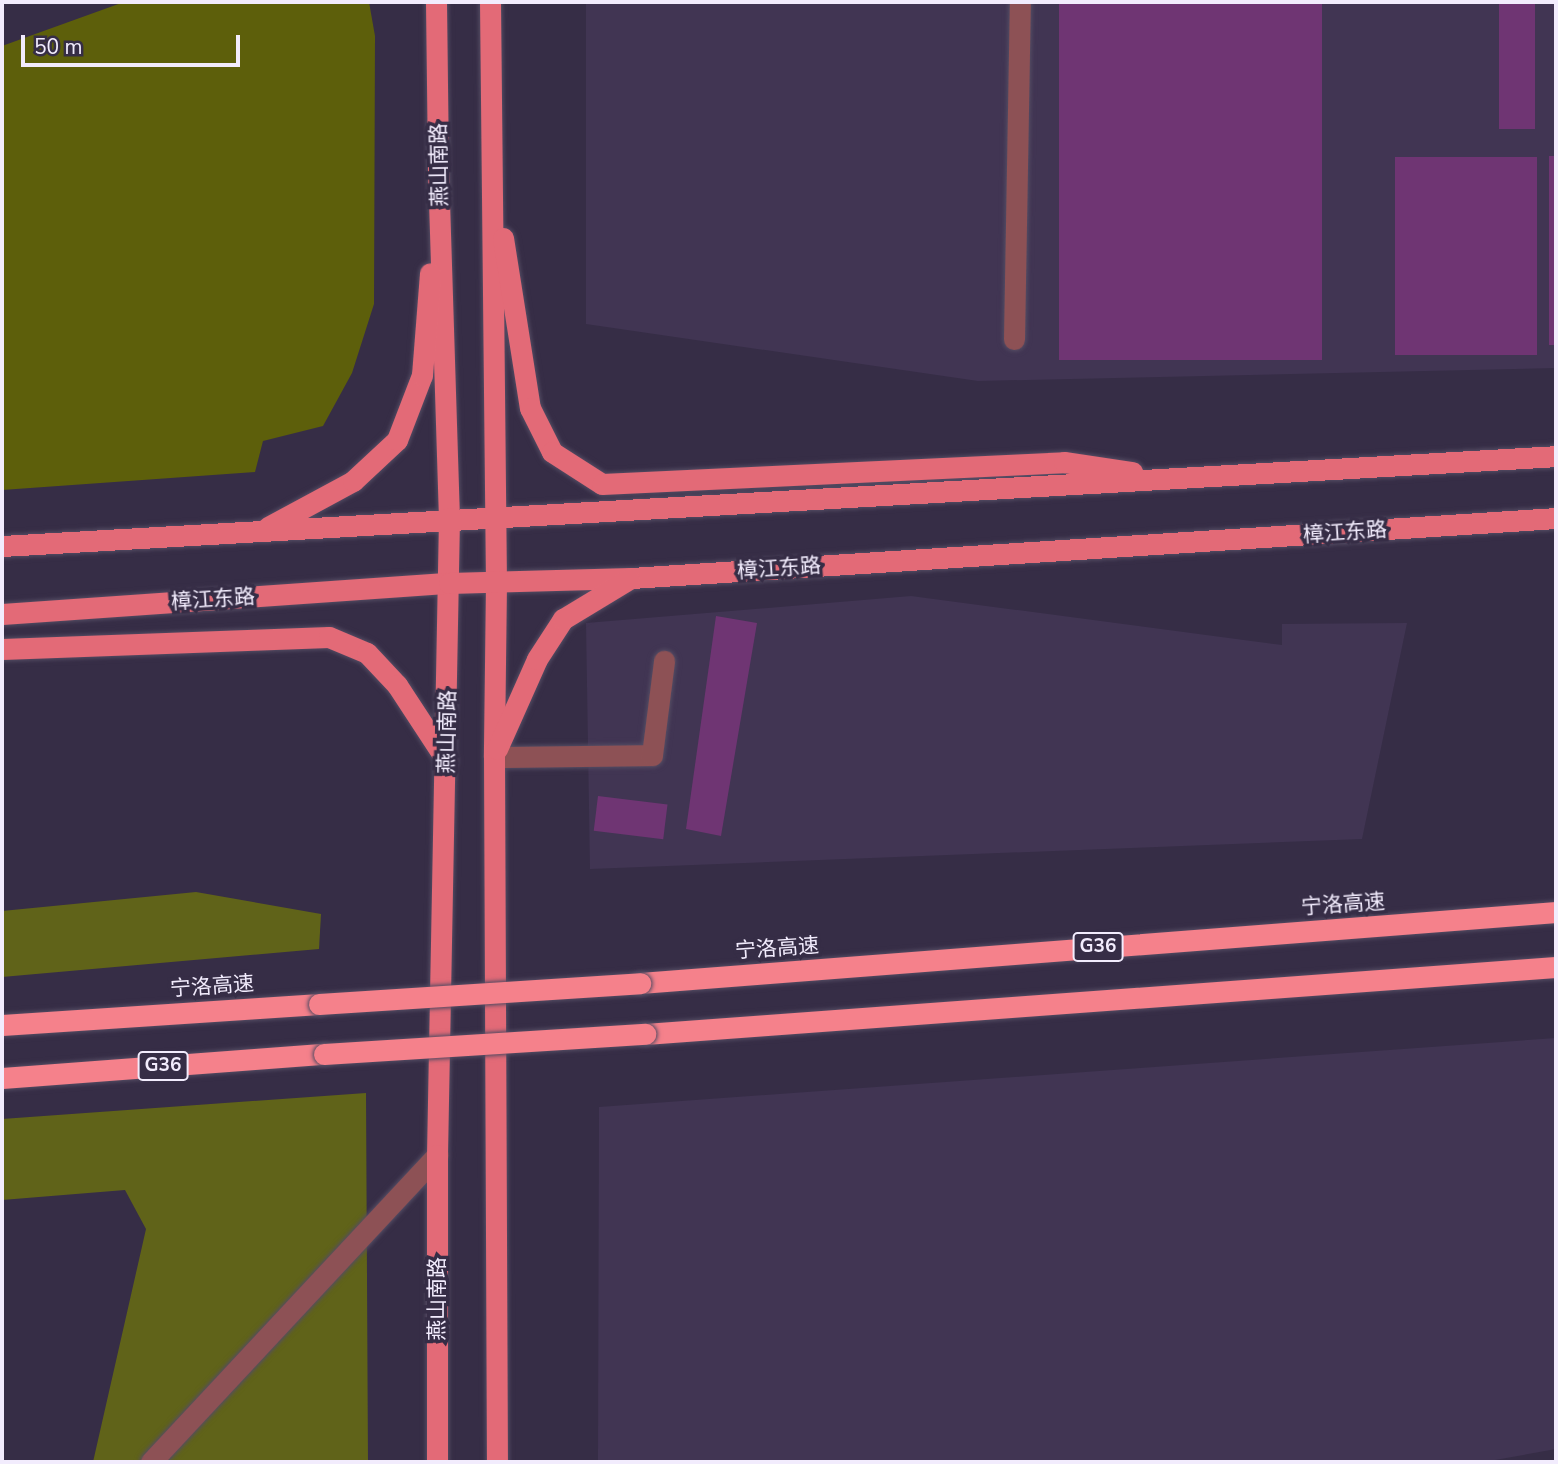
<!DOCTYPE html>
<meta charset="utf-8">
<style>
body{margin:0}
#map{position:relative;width:1558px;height:1464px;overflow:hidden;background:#362d46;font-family:"Nunito Sans","Noto Sans SC",sans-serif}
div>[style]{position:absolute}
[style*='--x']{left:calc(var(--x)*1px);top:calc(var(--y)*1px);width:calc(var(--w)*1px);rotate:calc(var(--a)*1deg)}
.built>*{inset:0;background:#413553}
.green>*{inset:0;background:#5d5f0b}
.forest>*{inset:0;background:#606319}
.building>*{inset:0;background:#6f3573;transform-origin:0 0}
.roads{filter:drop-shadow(0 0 2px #544c63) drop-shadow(0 0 2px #544c63)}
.minor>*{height:21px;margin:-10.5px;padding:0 10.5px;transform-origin:10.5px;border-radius:10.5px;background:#8d5155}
.major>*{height:21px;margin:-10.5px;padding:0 10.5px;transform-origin:10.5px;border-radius:10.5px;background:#e36a77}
.highway>*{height:21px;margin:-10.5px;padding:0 10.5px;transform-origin:10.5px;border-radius:10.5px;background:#f5818b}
.bridges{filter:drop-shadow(0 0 2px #544c63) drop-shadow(0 0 2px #544c63)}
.highway-bridge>*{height:21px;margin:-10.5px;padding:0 10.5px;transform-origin:10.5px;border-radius:10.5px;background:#f5818b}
span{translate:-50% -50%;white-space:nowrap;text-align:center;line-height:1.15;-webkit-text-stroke:7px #362d46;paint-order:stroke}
.shield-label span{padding:2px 5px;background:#362d46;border:2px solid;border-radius:5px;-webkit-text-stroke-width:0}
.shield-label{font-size:19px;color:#f2ecfd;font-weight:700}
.street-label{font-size:21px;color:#f2ecfd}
.frame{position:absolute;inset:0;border:4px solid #f2ecfd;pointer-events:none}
.scale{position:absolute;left:21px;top:35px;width:219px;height:32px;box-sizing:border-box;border:4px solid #f2ecfd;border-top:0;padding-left:9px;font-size:21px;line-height:24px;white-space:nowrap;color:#f2ecfd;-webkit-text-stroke:5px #362d46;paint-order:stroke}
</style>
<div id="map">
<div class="built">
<div style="clip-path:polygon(586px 2px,1556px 2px,1556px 368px,978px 381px,586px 324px)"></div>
<div style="clip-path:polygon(911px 596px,1282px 645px,1282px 624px,1407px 623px,1362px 839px,590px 869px,586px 623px)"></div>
<div style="clip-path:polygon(1556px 1038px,1556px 1449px,1484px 1462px,598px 1462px,599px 1107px)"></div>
</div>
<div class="green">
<div style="clip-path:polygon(124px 2px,369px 2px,375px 36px,374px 304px,352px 373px,323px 426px,263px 441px,255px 472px,2px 490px,2px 46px)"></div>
</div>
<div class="forest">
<div style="clip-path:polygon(196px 892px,321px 914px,319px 949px,2px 977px,2px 911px)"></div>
<div style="clip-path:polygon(366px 1093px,368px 1462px,93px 1462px,146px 1229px,125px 1190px,2px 1200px,2px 1119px)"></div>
</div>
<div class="building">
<div style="left:1059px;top:2px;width:263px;height:358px"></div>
<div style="left:1499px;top:2px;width:36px;height:127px"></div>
<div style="left:1549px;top:156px;width:7px;height:189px"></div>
<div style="left:1395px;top:157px;width:142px;height:198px"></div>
<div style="clip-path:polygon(716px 616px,757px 623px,721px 836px,686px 829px)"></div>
<div style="left:598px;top:796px;width:70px;height:35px;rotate:7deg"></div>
</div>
<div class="roads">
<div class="minor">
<div style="--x:1014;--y:339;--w:337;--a:-89"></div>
<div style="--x:494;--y:757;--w:158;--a:-0.7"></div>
<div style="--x:652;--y:755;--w:95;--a:-82.7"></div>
<div style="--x:151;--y:1462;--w:420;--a:-47"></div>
</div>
<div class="major">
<div style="--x:436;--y:2;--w:167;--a:89.3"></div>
<div style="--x:438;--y:169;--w:349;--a:88.2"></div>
<div style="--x:449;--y:518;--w:637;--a:91.08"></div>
<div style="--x:437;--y:1155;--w:307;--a:90"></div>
<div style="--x:490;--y:2;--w:580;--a:89.41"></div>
<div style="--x:496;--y:582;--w:175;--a:90.7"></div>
<div style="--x:494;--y:757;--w:705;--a:89.76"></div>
<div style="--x:503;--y:238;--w:172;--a:81"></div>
<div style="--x:530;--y:408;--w:49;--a:63.4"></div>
<div style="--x:552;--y:452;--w:59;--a:32.6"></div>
<div style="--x:602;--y:484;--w:463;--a:-2.7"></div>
<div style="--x:1064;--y:462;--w:69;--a:8.4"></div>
<div style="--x:268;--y:527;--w:97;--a:-28.4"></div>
<div style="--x:353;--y:481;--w:60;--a:-43"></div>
<div style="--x:397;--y:440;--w:70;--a:-69"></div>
<div style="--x:422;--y:375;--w:102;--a:-85.5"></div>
<div style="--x:2;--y:546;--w:1557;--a:-3.31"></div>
<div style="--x:2;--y:614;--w:448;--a:-4"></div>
<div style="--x:449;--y:583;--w:182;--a:-1.6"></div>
<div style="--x:631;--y:578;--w:927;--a:-3.71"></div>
<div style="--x:2;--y:649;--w:327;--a:-2.1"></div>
<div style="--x:329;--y:637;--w:41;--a:22.8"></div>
<div style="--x:367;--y:653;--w:44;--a:46.8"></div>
<div style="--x:397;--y:685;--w:90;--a:56.8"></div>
<div style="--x:497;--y:749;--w:98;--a:-66"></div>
<div style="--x:537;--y:659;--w:48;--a:-57"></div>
<div style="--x:563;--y:619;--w:77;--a:-31.2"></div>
</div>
<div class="highway">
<div style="--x:640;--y:983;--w:919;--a:-4.43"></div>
<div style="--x:2;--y:1025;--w:318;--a:-3.8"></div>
<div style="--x:645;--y:1034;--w:913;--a:-4.21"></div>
<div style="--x:2;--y:1078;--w:323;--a:-4.3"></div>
</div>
</div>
<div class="bridges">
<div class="highway-bridge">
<div style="--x:319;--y:1004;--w:322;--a:-3.7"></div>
<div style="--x:324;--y:1054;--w:322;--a:-3.6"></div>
</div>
</div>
<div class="shield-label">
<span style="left:1098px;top:947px">G36</span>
<span style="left:163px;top:1066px">G36</span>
</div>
<div class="street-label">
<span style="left:439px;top:165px;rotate:-91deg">燕山南路</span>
<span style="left:1345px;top:532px;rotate:-4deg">樟江东路</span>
<span style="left:779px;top:568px;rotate:-4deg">樟江东路</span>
<span style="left:213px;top:599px;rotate:-4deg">樟江东路</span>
<span style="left:447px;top:732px;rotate:-89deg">燕山南路</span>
<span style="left:1343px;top:904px;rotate:-4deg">宁洛高速</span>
<span style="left:777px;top:948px;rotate:-4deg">宁洛高速</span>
<span style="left:212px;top:986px;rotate:-4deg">宁洛高速</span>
<span style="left:437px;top:1299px;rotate:-90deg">燕山南路</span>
</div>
<div class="frame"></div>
<div class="scale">50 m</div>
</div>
